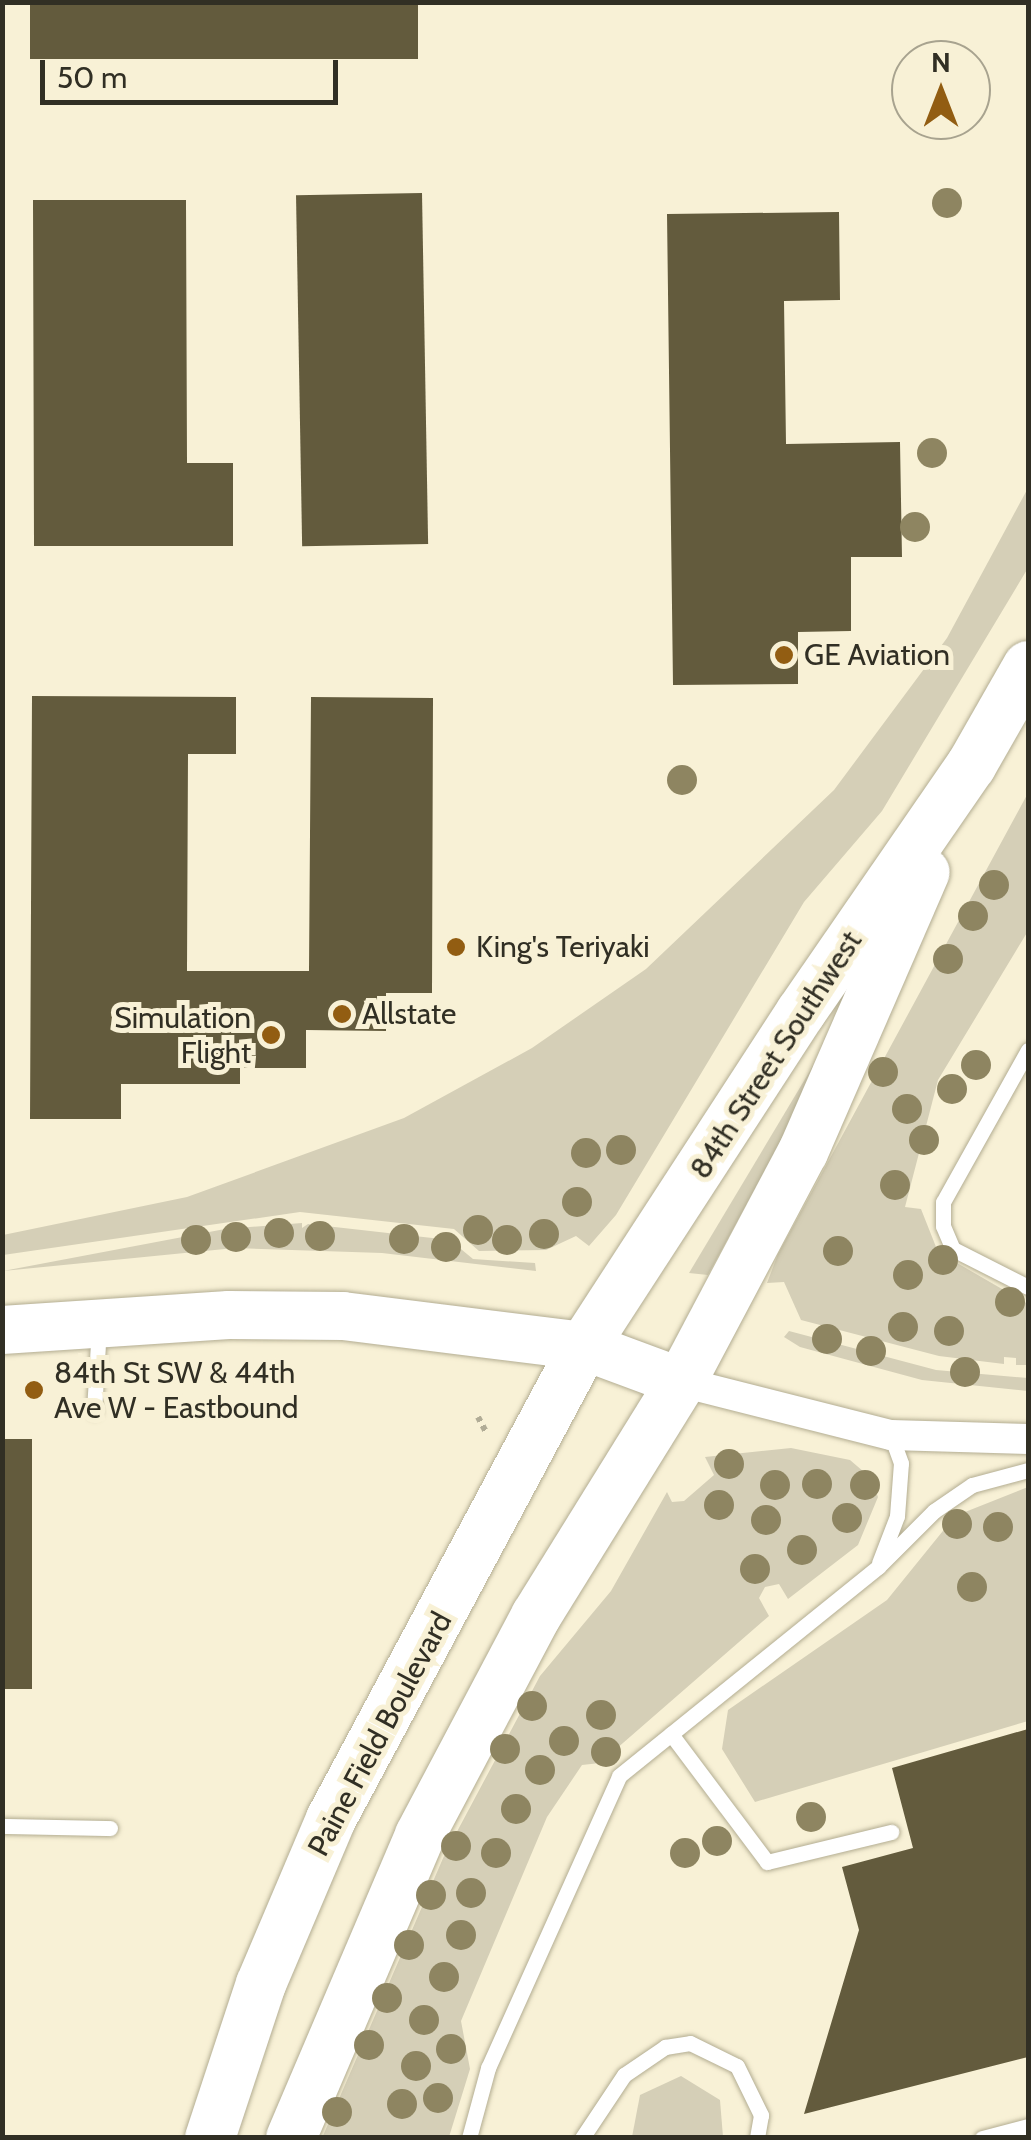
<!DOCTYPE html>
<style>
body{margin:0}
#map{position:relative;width:1031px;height:2140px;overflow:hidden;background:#f8f1d6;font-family:Cabin,sans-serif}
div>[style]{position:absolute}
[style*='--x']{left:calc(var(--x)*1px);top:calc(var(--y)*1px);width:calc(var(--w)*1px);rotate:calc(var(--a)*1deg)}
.green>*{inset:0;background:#d5cfb7}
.building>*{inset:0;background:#635b3d;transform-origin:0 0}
.path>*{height:6px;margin-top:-3px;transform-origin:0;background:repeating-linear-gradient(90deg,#b1ac96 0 5px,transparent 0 10px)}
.roads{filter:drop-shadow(0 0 2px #b3ad92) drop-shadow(0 0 2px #b3ad92)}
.service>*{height:15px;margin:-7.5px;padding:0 7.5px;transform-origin:7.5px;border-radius:7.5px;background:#fff}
.minor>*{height:30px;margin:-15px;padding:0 15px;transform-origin:15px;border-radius:15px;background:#fff}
.primary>*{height:48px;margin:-24px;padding:0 24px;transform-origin:24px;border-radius:24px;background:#fff}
.trunk>*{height:50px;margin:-25px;padding:0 25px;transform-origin:25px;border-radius:25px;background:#fff}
.trees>*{width:30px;height:30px;margin:-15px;border-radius:50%;background:#8e8561}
.dots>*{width:28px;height:28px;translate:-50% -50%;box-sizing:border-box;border:5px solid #f8f1d6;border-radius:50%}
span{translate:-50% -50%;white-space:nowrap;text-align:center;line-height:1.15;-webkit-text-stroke:10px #f8f1d6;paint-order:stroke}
.poi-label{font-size:30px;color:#312f24}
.left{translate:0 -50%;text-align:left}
.right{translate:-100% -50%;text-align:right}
.street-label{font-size:30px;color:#312f24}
.frame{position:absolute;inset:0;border:5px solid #312f24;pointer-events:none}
.north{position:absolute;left:891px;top:40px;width:100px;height:100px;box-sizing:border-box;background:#f8f1d6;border:2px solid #a8a38f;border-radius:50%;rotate:0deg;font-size:28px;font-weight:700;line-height:40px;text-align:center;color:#312f24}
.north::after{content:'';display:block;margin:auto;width:35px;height:45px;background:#925d12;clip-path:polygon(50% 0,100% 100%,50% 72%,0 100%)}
.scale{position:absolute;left:40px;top:60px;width:298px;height:45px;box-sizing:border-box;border:5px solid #312f24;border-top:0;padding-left:12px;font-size:30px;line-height:35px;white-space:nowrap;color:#312f24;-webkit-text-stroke:8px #f8f1d6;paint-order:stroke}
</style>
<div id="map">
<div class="green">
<div style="clip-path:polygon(1028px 488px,1028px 568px,882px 811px,804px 902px,616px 1215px,589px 1246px,576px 1236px,546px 1250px,479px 1251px,454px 1229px,300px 1212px,3px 1255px,3px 1235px,187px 1197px,404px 1118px,532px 1048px,646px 969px,834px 790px,947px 638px)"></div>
<div style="clip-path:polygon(1028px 793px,1028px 931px,938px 1080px,905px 1207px,921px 1209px,938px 1252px,1028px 1304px,1028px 1365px,1016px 1365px,1016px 1358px,1004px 1357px,1004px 1364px,939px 1356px,801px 1320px,784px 1282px,767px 1283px,778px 1254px)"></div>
<div style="clip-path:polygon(844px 1014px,847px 1020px,708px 1275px,689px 1273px)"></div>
<div style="clip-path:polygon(302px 1223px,302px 1228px,308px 1224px,450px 1240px,473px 1259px,535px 1263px,536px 1271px,382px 1253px,235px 1248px,3px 1271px,225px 1229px)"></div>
<div style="clip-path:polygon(789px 1331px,936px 1370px,1028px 1378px,1028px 1391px,922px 1380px,800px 1347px,784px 1337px)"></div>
<div style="clip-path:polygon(791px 1448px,850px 1460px,871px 1478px,878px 1497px,858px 1545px,788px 1599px,779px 1584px,765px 1587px,759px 1598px,769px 1616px,600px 1763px,582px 1765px,547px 1817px,461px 2021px,470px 2069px,449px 2137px,322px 2138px,444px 1856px,540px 1676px,611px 1591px,667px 1492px,672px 1502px,684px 1501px,714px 1475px,705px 1457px)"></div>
<div style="clip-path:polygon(1028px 1487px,1028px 1721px,755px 1802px,722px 1749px,728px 1710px,887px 1600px,955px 1516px)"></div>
<div style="clip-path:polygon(681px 2076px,720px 2100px,723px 2137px,632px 2137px,640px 2095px)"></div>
</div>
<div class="building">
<div style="left:30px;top:2px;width:388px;height:57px"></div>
<div style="left:422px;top:193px;width:351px;height:126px;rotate:89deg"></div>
<div style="clip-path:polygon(33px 200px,186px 200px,187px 463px,233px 463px,233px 546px,34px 546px)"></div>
<div style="clip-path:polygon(839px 212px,840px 300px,784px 301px,786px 444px,900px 442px,902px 557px,851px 557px,851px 631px,798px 632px,798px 684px,673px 685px,667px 214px)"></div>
<div style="clip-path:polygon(32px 696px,236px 697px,236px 754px,188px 754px,187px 971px,309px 971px,311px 697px,433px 698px,432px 993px,386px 993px,386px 1031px,306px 1030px,306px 1068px,240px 1068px,240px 1084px,121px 1084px,121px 1119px,30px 1119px)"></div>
<div style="left:2px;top:1439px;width:30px;height:250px"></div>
<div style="clip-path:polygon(1028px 1729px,1028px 2057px,804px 2114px,859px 1930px,842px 1867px,913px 1848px,892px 1768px)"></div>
</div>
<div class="path">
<div style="--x:478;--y:1417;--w:19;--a:62"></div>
</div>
<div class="roads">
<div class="service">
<div style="--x:1028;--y:1050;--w:174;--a:119.2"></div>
<div style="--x:943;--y:1202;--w:24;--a:90"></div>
<div style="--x:943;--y:1226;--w:25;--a:67"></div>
<div style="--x:953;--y:1249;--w:84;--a:26.9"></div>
<div style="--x:94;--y:1411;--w:84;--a:-86.6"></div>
<div style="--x:879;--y:1563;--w:50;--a:-69"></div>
<div style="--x:897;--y:1516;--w:53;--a:-85.7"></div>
<div style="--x:901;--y:1463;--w:30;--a:-110"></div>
<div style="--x:671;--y:1734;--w:160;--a:53.1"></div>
<div style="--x:767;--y:1862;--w:128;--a:-13.6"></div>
<div style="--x:2;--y:1826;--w:108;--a:1.1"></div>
<div style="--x:469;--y:2138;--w:73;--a:-74.8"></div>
<div style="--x:488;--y:2068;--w:320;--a:-65.8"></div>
<div style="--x:619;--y:1776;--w:333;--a:-38.9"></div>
<div style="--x:878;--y:1567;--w:79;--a:-45"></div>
<div style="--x:934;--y:1511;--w:46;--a:-34.4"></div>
<div style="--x:972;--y:1485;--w:58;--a:-15"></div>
<div style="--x:582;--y:2138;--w:76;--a:-56.3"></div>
<div style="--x:624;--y:2075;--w:50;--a:-34.3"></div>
<div style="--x:665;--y:2047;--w:25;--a:-9"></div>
<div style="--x:690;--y:2043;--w:52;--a:26.1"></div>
<div style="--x:737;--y:2066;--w:55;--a:63.9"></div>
<div style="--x:761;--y:2115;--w:23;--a:100"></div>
<div style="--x:982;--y:2138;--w:48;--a:-14.6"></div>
</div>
<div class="minor">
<div style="--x:681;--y:1382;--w:217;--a:14.2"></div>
<div style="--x:891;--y:1435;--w:137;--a:1.7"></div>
</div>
<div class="primary">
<div style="--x:2;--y:1330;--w:227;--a:-3.8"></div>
<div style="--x:229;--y:1315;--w:114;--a:0.5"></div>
<div style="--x:343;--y:1316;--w:243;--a:7.1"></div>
<div style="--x:584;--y:1346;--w:103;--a:20.4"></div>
</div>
<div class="trunk">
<div style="--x:210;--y:2138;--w:162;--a:-71.7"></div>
<div style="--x:261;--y:1984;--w:179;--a:-67"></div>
<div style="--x:331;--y:1819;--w:536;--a:-61.86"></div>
<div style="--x:584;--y:1346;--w:398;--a:-57"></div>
<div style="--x:801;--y:1012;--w:299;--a:-55.4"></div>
<div style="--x:971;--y:766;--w:115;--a:-60.3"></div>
<div style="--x:291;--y:2138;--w:329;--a:-66.9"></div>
<div style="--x:420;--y:1835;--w:248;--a:-62.1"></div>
<div style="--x:536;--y:1616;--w:275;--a:-58.2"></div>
<div style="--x:681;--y:1382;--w:260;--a:-62.1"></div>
<div style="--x:803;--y:1152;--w:305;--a:-66.5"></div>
</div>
</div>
<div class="trees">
<div style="left:947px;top:203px"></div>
<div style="left:932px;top:453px"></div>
<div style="left:915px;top:527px"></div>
<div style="left:682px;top:780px"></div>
<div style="left:994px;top:885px"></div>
<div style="left:973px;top:916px"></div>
<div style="left:948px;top:959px"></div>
<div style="left:976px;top:1065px"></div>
<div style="left:883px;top:1072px"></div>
<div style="left:952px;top:1089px"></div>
<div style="left:907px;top:1109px"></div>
<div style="left:924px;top:1140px"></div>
<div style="left:621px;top:1150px"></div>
<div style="left:586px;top:1153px"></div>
<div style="left:895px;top:1185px"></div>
<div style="left:577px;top:1202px"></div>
<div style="left:478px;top:1230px"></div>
<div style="left:279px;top:1233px"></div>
<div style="left:544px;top:1234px"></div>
<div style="left:320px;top:1236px"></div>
<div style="left:236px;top:1237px"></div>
<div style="left:404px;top:1239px"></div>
<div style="left:196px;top:1240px"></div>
<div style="left:507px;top:1240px"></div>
<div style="left:446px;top:1247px"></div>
<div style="left:838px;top:1251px"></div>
<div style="left:943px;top:1260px"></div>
<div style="left:908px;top:1275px"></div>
<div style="left:1010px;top:1302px"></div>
<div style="left:903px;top:1327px"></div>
<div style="left:949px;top:1331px"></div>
<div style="left:827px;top:1339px"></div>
<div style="left:871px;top:1351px"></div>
<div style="left:965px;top:1372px"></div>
<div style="left:729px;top:1464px"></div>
<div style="left:817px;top:1484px"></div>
<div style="left:775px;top:1485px"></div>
<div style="left:865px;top:1485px"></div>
<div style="left:719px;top:1505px"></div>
<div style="left:847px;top:1518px"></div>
<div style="left:766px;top:1520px"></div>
<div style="left:957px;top:1524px"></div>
<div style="left:998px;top:1527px"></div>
<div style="left:802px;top:1550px"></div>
<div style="left:755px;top:1569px"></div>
<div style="left:972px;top:1587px"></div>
<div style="left:532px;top:1706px"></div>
<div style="left:601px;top:1715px"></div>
<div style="left:564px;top:1741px"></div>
<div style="left:505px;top:1749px"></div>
<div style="left:606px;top:1752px"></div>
<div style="left:540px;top:1770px"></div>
<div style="left:516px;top:1809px"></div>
<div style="left:811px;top:1817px"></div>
<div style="left:717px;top:1841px"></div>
<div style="left:456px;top:1846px"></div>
<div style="left:496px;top:1853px"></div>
<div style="left:685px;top:1853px"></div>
<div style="left:471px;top:1893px"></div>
<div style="left:431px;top:1895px"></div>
<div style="left:461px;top:1935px"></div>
<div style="left:409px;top:1945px"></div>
<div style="left:444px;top:1977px"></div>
<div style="left:387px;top:1998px"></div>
<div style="left:424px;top:2020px"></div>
<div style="left:369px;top:2045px"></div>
<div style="left:451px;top:2049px"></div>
<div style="left:416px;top:2066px"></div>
<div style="left:438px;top:2098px"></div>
<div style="left:402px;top:2104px"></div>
<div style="left:337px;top:2112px"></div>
</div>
<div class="dots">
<div style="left:784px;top:655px;background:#925d12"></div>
<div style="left:456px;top:947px;background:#925d12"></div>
<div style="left:342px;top:1014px;background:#925d12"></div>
<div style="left:271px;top:1035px;background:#925d12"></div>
<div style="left:34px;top:1390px;background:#925d12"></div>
</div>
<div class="poi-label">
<span class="left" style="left:804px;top:655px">GE Aviation</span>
<span class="left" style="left:476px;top:947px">King's Teriyaki</span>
<span class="left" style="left:362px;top:1014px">Allstate</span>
<span class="right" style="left:251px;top:1035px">Simulation<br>Flight</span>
<span class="left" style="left:54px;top:1390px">84th St SW &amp; 44th<br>Ave W - Eastbound</span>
</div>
<div class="street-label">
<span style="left:776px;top:1055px;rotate:-57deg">84th Street Southwest</span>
<span style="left:380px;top:1734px;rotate:-62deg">Paine Field Boulevard</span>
</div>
<div class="frame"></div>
<div class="north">N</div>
<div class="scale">50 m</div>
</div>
